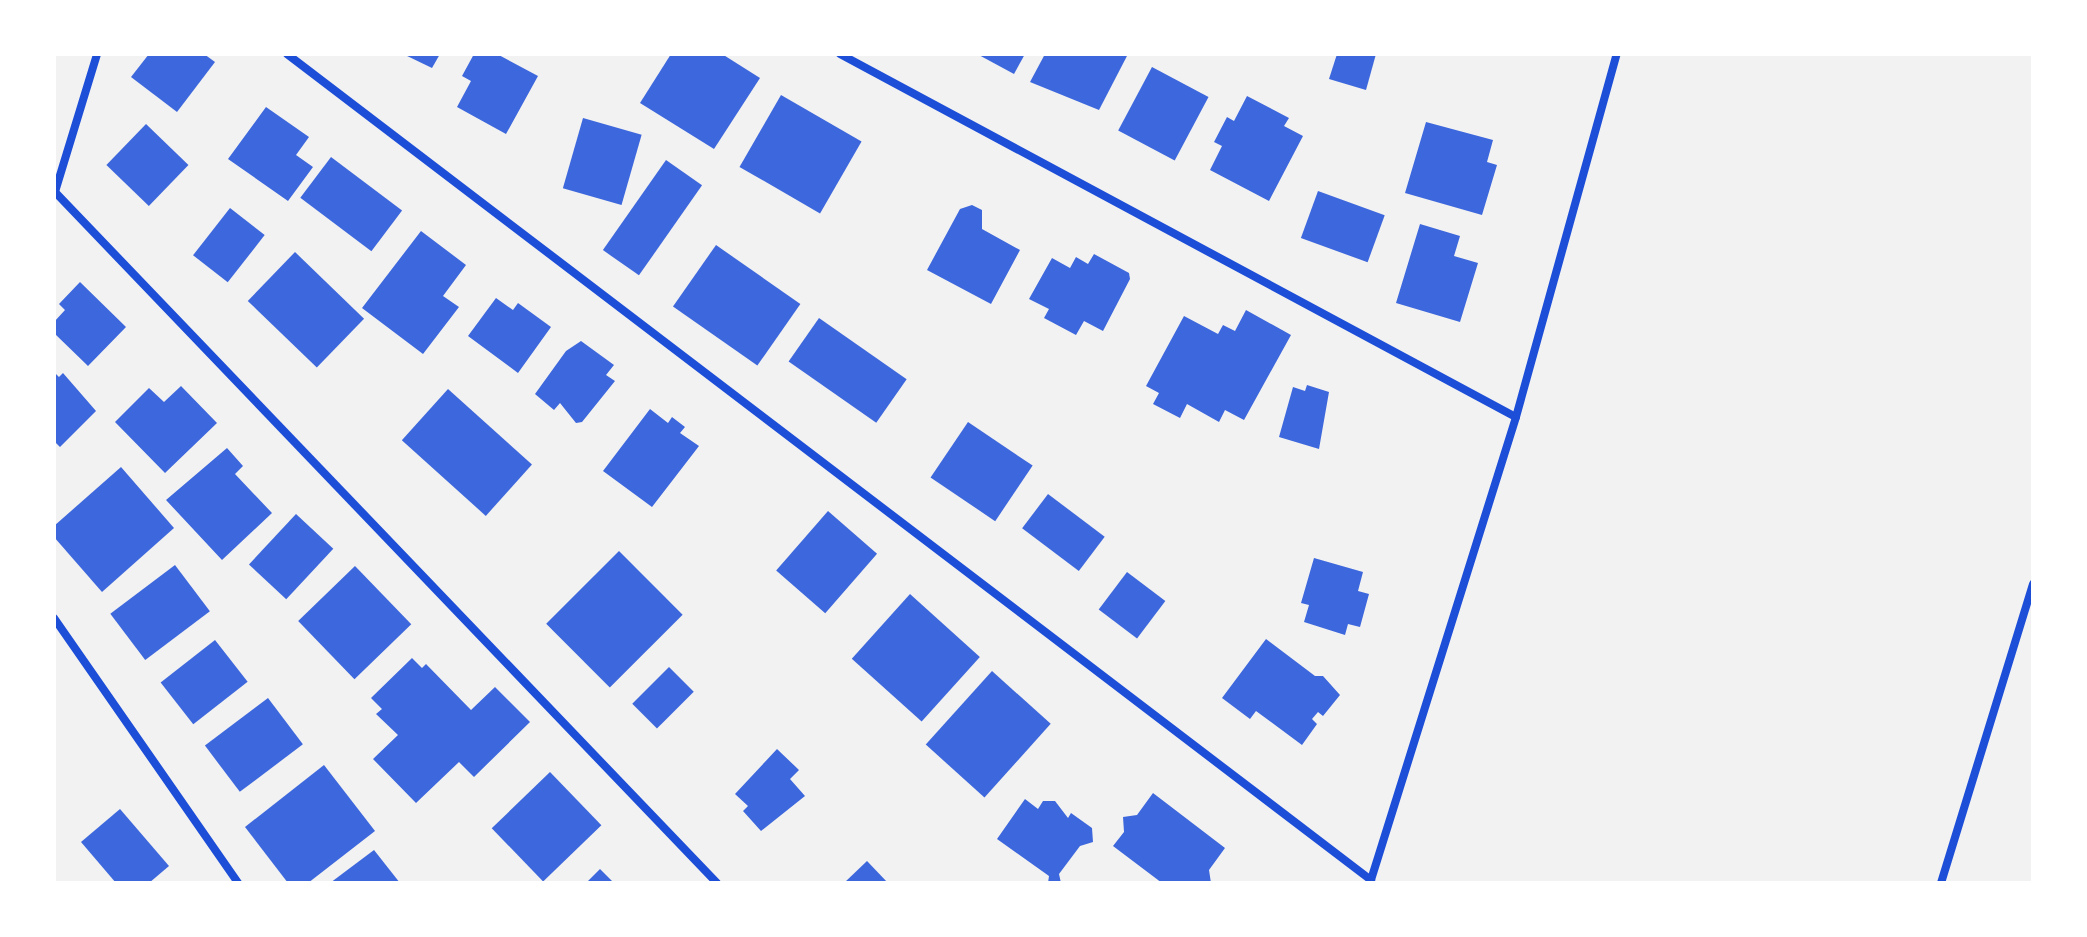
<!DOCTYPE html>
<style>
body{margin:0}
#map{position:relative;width:2087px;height:937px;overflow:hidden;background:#f2f2f2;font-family:"Golos Text",sans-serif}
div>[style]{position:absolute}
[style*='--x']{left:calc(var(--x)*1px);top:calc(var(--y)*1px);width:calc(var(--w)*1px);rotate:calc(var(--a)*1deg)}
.building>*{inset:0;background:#3d67dc;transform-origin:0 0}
.minor>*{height:8px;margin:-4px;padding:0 4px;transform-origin:4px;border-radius:4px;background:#1d4ed8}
span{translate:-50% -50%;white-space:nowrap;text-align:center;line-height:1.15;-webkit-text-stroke:8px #fff;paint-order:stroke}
.frame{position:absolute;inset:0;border:56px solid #fff;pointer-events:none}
</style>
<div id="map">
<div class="building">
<div style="clip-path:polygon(149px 54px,204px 54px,215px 62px,177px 112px,131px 77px)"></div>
<div style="clip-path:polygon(403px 54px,440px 54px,432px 68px)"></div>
<div style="clip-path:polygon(474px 54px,497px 54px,538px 76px,506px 134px,457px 107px,471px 81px,462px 76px)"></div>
<div style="clip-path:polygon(671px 54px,722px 54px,760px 78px,714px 149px,640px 103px)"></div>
<div style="clip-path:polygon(977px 54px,1025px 54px,1014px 74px)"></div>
<div style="clip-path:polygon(1045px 54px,1128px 54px,1099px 110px,1030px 82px)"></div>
<div style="clip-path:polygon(1337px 54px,1376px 54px,1366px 90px,1329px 79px)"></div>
<div style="left:1152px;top:67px;width:64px;height:72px;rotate:28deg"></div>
<div style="left:781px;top:95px;width:93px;height:83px;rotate:30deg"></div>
<div style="clip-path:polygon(1247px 96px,1289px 118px,1284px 126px,1303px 136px,1269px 201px,1210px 170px,1222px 146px,1214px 142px,1227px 117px,1234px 121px)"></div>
<div style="clip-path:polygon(266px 107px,309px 137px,296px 155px,313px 167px,288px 201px,228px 159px)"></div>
<div style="left:583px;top:118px;width:61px;height:73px;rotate:16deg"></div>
<div style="clip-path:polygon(1426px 122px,1493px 140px,1487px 162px,1497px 165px,1482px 215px,1405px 193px)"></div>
<div style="left:146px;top:124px;width:59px;height:57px;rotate:44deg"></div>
<div style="left:331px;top:157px;width:89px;height:51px;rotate:37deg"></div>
<div style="left:666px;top:160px;width:44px;height:110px;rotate:35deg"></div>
<div style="left:1318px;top:191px;width:71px;height:50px;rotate:20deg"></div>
<div style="clip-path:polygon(972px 205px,982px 210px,982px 229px,1020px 250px,991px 304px,927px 270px,960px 209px)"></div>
<div style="left:230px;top:208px;width:44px;height:60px;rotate:38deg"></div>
<div style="clip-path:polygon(1420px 224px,1460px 236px,1454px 256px,1478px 263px,1460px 322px,1396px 303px)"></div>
<div style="clip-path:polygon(421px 231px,466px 265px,443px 296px,459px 307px,423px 354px,362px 308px)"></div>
<div style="left:716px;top:245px;width:103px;height:75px;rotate:35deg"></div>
<div style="left:295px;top:252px;width:96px;height:68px;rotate:44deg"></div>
<div style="clip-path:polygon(1094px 254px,1129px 273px,1130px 279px,1103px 331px,1084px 321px,1076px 335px,1044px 318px,1049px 309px,1029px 299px,1052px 258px,1070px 268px,1076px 257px,1088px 264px)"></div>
<div style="clip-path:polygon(80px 282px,126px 327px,88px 366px,54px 333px,54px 322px,65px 310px,59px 304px)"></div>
<div style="clip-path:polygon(496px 298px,513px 310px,518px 303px,551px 327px,518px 373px,468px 336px)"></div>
<div style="clip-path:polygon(1246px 310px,1291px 335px,1244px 420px,1225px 410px,1219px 422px,1187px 404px,1180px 418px,1153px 404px,1159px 393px,1146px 386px,1184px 316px,1218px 334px,1223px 325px,1235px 331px)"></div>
<div style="left:819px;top:318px;width:107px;height:53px;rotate:35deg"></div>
<div style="clip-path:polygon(581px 341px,614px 365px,606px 375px,615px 381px,582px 422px,576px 423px,560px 403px,554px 410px,535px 394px,566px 351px)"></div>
<div style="clip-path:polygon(54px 372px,59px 377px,63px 373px,96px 411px,60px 447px,54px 441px)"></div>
<div style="clip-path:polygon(1307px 385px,1329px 392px,1319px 449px,1279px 437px,1293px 387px,1305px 391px)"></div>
<div style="clip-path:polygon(181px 386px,217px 423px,165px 473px,115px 422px,149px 388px,164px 402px)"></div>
<div style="left:448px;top:389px;width:113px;height:69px;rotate:42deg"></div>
<div style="clip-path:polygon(650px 409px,668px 423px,672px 417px,685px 427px,680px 433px,699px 446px,652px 507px,603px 471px)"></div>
<div style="left:968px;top:422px;width:78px;height:67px;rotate:34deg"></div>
<div style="clip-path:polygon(227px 448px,243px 466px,235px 474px,272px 513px,222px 560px,166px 500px)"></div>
<div style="clip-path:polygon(121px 467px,174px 528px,102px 592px,54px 537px,54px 526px)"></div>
<div style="left:1048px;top:494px;width:71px;height:43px;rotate:37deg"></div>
<div style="left:828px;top:511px;width:65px;height:79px;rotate:41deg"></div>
<div style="left:296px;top:514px;width:51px;height:69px;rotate:43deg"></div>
<div style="left:619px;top:551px;width:90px;height:103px;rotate:45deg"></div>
<div style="clip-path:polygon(1314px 558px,1363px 572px,1358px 591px,1369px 594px,1360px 627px,1348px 624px,1345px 635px,1304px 622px,1309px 605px,1301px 603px)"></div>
<div style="left:175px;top:565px;width:58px;height:81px;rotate:53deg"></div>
<div style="left:355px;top:566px;width:81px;height:79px;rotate:46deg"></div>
<div style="left:1127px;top:572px;width:48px;height:47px;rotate:37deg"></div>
<div style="left:910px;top:594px;width:94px;height:87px;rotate:42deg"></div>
<div style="clip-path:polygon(1266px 639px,1315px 676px,1323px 676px,1340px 695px,1323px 716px,1318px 712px,1312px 719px,1317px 724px,1302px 745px,1256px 711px,1250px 719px,1222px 698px)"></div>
<div style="left:215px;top:640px;width:53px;height:69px;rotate:52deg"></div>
<div style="clip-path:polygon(412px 658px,422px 668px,426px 664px,471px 710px,495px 687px,530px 722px,474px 777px,459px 762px,416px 803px,373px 759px,398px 735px,376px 714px,382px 709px,371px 698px)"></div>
<div style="left:669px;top:667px;width:35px;height:52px;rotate:45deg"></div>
<div style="left:992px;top:671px;width:79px;height:99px;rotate:42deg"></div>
<div style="left:268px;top:698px;width:58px;height:79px;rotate:53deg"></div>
<div style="clip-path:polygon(777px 749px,799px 770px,790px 779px,805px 796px,761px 831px,743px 811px,748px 806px,735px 794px)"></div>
<div style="clip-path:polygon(324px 765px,375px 831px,308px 883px,288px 883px,245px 827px)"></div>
<div style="left:550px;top:772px;width:74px;height:81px;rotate:46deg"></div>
<div style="clip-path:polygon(1153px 793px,1225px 848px,1209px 870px,1211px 883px,1162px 883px,1113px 846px,1124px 832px,1123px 817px,1137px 815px)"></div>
<div style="clip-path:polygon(1025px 799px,1038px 809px,1043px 801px,1055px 801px,1068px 818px,1071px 813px,1092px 828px,1093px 842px,1080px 846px,1059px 874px,1061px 883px,1048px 883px,1049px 876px,997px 839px)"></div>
<div style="clip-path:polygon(120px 809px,169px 866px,149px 883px,116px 883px,81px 842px)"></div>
<div style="clip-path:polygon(374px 850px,400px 883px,330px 883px)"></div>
<div style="clip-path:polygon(867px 861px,888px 883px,844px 883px)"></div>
<div style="clip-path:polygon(600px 869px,614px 883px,586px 883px)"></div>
</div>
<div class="minor">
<div style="--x:287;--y:54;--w:1363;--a:37.31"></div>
<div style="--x:840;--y:54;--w:767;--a:28.24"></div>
<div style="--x:55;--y:192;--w:957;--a:46.23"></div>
<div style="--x:54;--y:195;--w:147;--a:-73"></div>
<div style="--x:54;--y:618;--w:323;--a:55.2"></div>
<div style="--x:1370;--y:883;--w:488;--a:-72.6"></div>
<div style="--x:1516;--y:417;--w:377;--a:-74.5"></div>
<div style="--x:1941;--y:883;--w:313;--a:-72.9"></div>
</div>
<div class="frame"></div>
</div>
